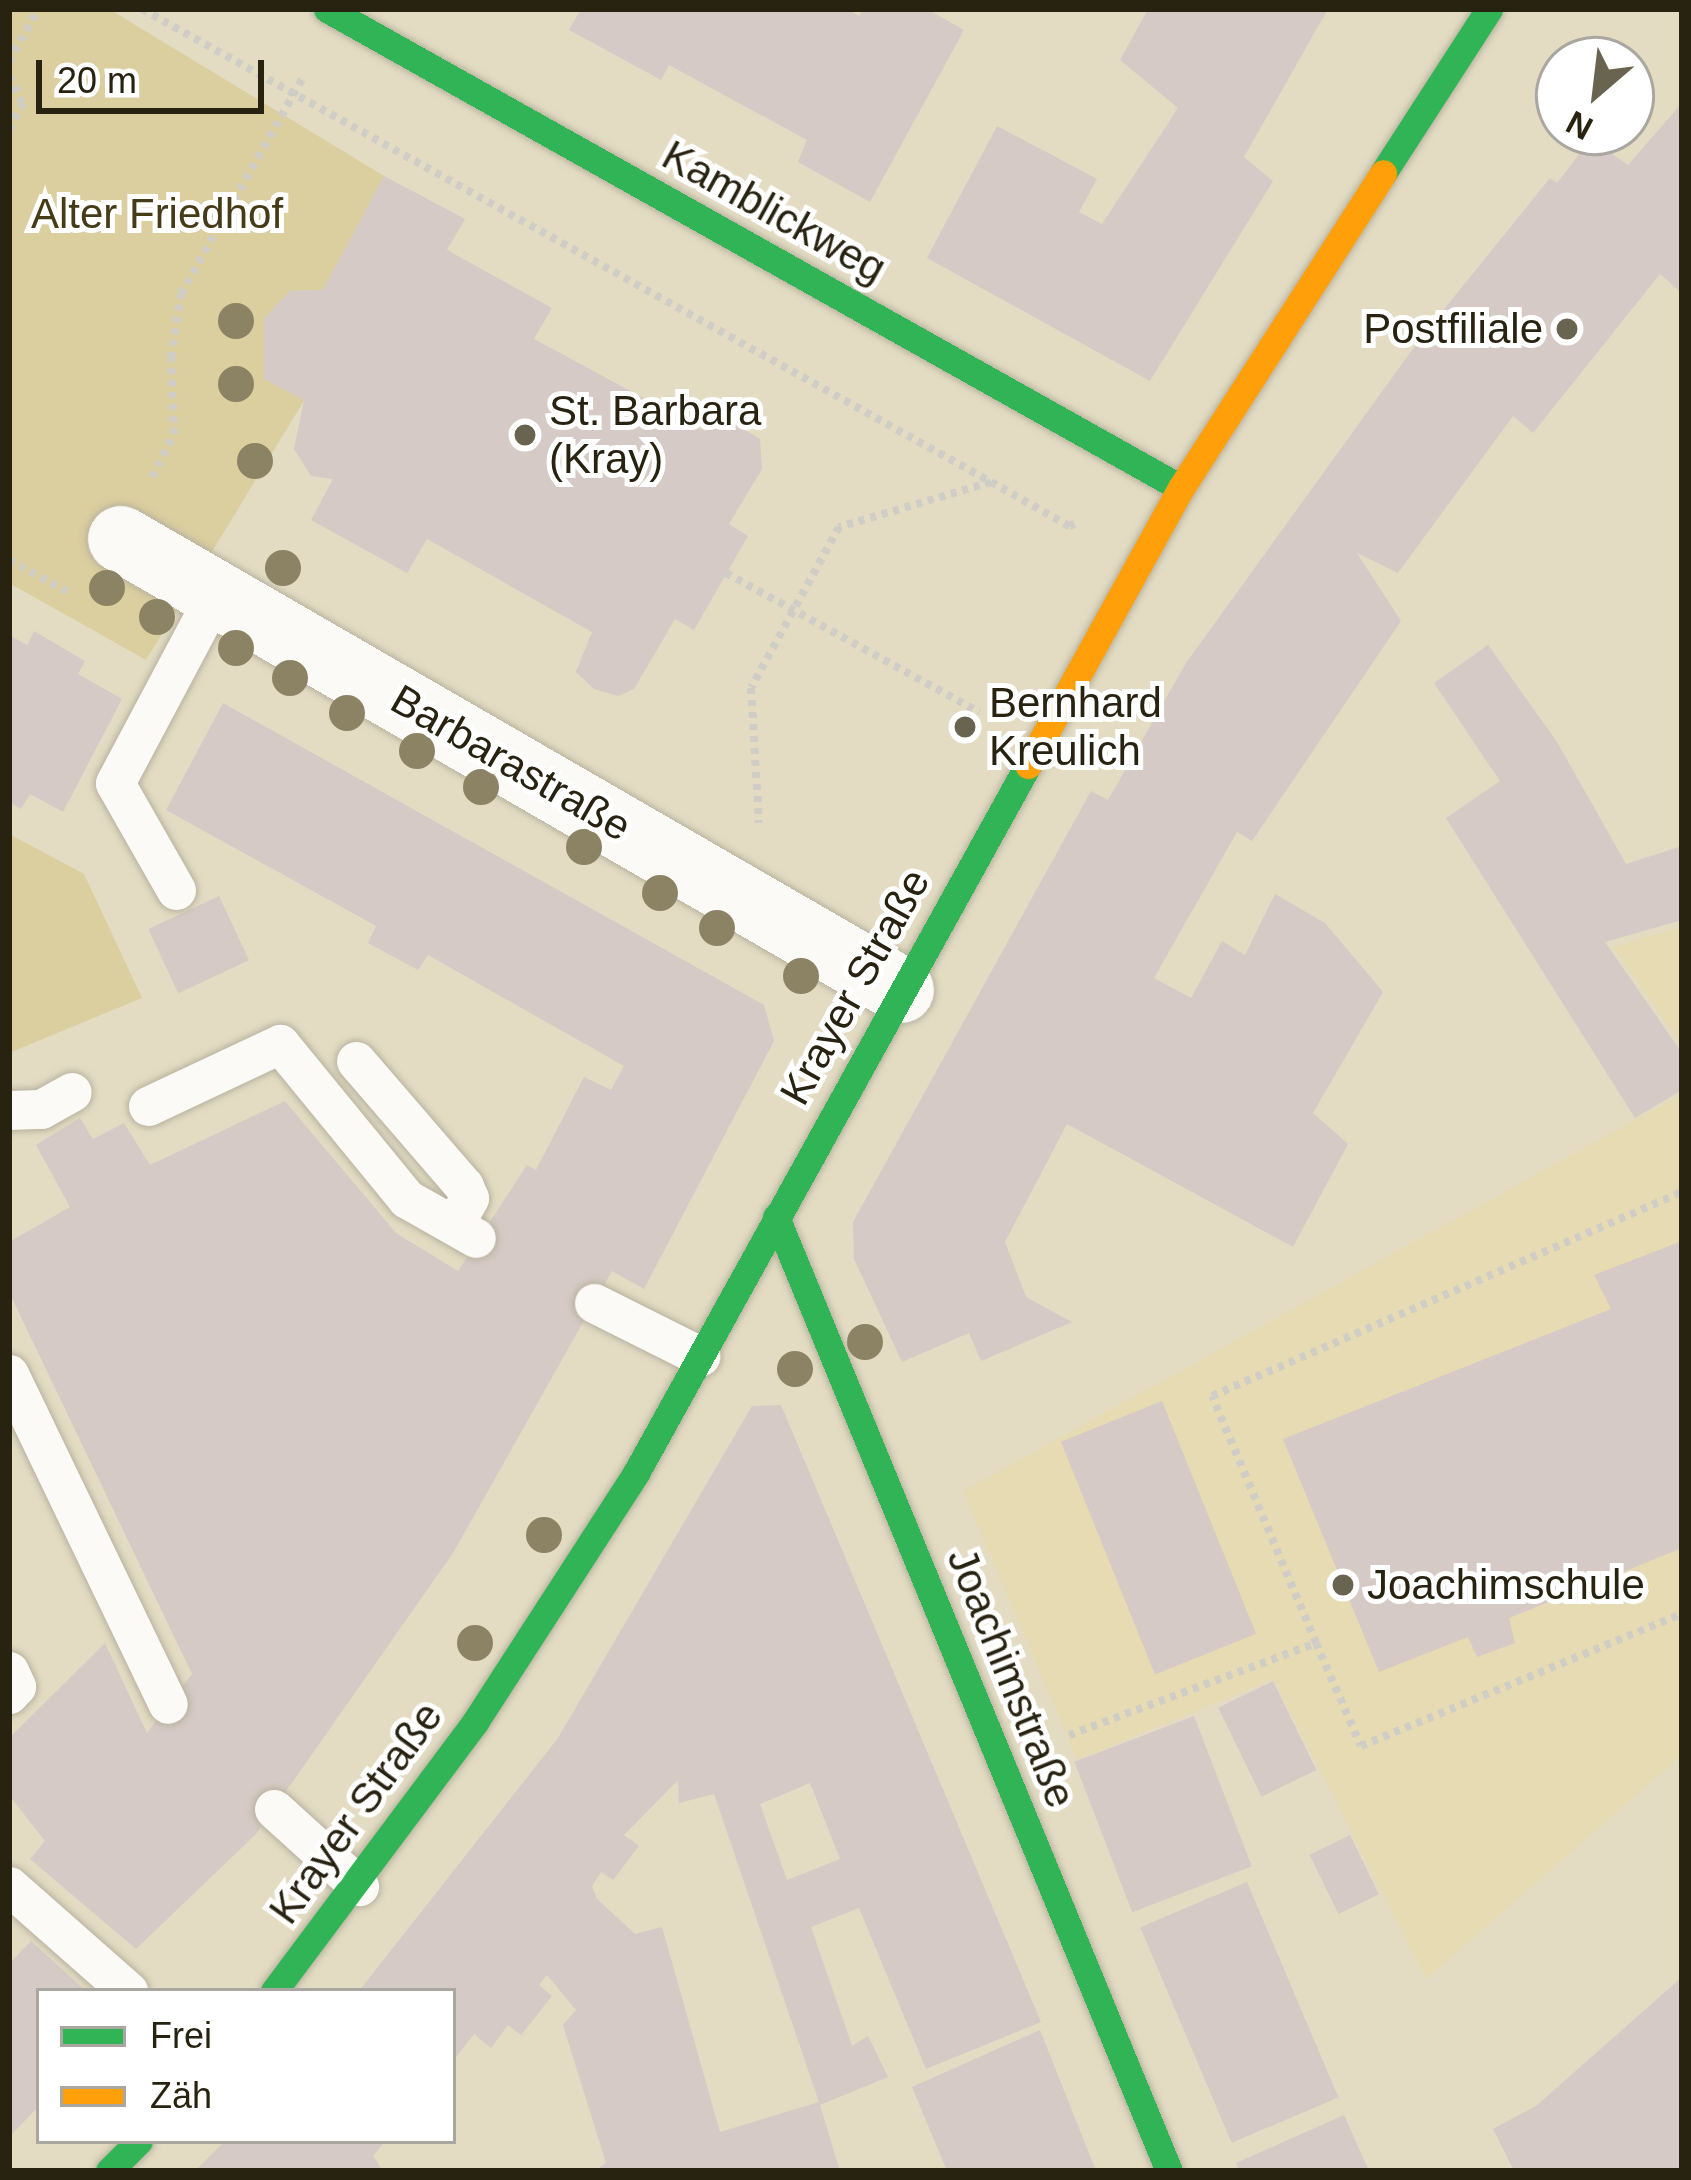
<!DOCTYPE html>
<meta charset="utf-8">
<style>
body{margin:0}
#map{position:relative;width:1691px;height:2180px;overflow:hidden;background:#e3dcc3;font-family:Helvetica,sans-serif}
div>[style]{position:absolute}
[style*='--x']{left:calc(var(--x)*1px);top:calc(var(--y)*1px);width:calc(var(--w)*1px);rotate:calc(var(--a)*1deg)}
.built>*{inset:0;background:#e6dbb2}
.green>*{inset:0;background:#dbce9f}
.building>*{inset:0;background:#d5cac5;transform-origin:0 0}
.path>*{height:8px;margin-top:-4px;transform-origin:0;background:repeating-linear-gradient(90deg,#cfcdc5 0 6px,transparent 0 12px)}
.roads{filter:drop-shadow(0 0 3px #b8b29f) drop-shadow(0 0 3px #b8b29f)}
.lane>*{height:39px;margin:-19.5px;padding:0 19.5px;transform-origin:19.5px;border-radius:19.5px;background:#fbfaf6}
.street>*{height:66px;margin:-33px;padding:0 33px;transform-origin:33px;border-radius:33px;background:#fbfaf6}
.fast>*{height:27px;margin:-13.5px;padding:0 13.5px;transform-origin:13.5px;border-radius:13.5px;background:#30b455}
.slow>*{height:27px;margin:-13.5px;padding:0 13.5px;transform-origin:13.5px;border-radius:13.5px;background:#ff9f0a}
.trees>*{width:36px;height:36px;margin:-18px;border-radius:50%;background:#8c8364}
.dots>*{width:33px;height:33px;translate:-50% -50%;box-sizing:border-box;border:6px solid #fff;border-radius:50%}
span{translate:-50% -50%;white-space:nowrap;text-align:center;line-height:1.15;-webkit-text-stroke:10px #fff;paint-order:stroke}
.street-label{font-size:42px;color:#282311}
.park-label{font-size:42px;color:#453b16}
.poi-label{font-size:42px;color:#282311}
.right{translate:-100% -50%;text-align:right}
.left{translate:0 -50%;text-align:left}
.frame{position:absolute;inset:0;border:12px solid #282311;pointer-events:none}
.legend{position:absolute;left:36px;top:1988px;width:420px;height:156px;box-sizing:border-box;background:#fff;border:3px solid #a9a7a0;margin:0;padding:15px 21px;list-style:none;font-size:36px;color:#282311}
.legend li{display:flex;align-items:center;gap:24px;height:60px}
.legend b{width:60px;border:3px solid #a9a7a0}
.north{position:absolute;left:1535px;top:36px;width:120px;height:120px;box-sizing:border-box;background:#fff;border:3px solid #a9a7a0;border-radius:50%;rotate:208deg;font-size:33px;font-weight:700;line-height:48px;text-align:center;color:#282311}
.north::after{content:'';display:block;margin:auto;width:42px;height:54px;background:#69644f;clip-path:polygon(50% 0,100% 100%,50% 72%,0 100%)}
.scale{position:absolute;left:36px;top:60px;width:228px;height:54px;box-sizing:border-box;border:6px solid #282311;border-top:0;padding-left:15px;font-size:36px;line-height:42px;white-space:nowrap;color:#282311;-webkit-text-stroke:9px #fff;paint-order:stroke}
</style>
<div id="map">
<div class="built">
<div style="clip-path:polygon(1682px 927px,1682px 1045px,1613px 947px)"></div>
<div style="clip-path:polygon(1682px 1094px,1682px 1755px,1426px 1979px,1274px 1679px,1077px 1760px,963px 1491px)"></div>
</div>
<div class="green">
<div style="clip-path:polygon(9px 9px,109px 9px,384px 176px,323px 290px,290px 291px,264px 319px,264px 379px,305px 399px,146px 660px,9px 583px)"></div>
<div style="clip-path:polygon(9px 834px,84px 874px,142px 998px,9px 1053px)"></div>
</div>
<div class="building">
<div style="clip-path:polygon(581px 9px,847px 9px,859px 16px,863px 9px,927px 9px,964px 30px,870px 202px,798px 162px,807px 140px,669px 65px,661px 80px,569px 30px)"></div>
<div style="clip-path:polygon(1148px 9px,1328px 9px,1244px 157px,1273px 181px,1150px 381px,927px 258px,997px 126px,1097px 179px,1079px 212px,1102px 224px,1178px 108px,1120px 60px)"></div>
<div style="clip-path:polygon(1682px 103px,1682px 293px,1660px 274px,1533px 433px,1513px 416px,1398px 573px,1357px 553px,1401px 621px,1252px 841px,1237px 832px,1154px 978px,1191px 998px,1222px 941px,1245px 955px,1275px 894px,1325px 923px,1383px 992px,1313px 1113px,1348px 1144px,1293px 1247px,1067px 1124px,1005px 1242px,1026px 1297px,1072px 1322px,981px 1361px,969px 1333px,902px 1362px,854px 1259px,853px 1222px,1091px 791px,1108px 800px,1186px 663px,1420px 339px,1550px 178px,1557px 183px,1591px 139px,1628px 165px)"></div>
<div style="clip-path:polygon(384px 176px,465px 219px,447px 250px,552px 308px,534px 339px,705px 431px,724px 418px,760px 439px,762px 469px,729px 524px,748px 536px,694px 630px,675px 619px,634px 689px,618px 696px,594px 689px,576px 672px,592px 632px,427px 539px,407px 573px,311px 520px,333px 479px,311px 476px,294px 449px,304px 400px,264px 379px,264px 319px,290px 291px,323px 290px)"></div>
<div style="clip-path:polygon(34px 631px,85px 661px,78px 674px,122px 699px,63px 812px,30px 794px,21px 809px,9px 802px,9px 635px,27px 645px)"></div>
<div style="clip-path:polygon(1488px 645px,1557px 742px,1626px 864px,1682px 846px,1682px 920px,1605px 942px,1682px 1053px,1682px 1090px,1635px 1118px,1446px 818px,1500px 781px,1434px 683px)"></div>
<div style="clip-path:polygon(223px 703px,764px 1005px,774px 1041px,644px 1289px,612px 1271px,453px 1553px,256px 1834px,136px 1949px,30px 1859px,45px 1841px,9px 1795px,9px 1738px,105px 1643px,147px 1733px,192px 1674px,9px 1292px,9px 1242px,70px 1207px,36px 1145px,80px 1118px,93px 1139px,124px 1123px,150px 1165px,285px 1101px,396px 1233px,458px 1271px,527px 1165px,536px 1170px,584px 1077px,611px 1090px,624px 1066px,428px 955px,418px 970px,368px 943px,376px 926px,166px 810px)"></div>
<div style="left:219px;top:896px;width:71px;height:78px;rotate:65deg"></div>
<div style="clip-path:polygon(1682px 1241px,1682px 1548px,1509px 1618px,1515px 1643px,1477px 1657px,1468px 1637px,1379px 1672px,1283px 1439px,1611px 1309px,1594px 1275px)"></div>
<div style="left:1162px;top:1401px;width:251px;height:109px;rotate:68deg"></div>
<div style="clip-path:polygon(evenodd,781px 1405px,1041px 2022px,926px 2069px,859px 1908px,811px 1927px,852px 2046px,868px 2036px,888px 2077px,820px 2105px,714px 1794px,679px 1803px,678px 1780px,624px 1835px,639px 1846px,613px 1880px,601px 1872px,592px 1886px,597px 1899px,635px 1934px,662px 1927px,720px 2132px,819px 2102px,840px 2171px,594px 2171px,606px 2163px,563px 2025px,576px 2010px,547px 1975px,539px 1985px,552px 1996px,521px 2035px,508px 2025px,491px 2048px,474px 2034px,453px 2061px,453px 1991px,359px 1991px,558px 1738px,752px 1406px,781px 1405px,810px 1783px,840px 1859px,787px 1880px,760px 1804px,810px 1783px)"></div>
<div style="left:1273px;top:1681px;width:99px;height:61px;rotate:64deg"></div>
<div style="left:1194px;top:1716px;width:161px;height:128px;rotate:69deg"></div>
<div style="left:1350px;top:1835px;width:66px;height:45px;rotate:64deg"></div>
<div style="left:1247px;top:1882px;width:234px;height:116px;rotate:67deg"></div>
<div style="clip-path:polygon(31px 1941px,86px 1991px,39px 1991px,39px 2106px,9px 2137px,9px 1964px)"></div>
<div style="clip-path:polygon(1682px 1977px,1682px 2171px,1514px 2171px,1493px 2129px,1536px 2106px)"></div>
<div style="clip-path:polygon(1040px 2030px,1096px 2171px,947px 2171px,912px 2087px)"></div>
<div style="clip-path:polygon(1344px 2115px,1369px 2171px,1239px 2171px,1236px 2163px)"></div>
<div style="clip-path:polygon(225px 2141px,385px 2141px,373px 2156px,383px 2171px,195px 2171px)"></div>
</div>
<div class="path">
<div style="--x:142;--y:9;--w:972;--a:29.12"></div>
<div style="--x:991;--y:482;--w:159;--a:163.5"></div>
<div style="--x:839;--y:527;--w:183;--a:118.7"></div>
<div style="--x:751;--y:688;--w:135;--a:86.6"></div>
<div style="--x:9;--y:62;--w:60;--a:-61.3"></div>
<div style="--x:9;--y:76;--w:30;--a:63"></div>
<div style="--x:23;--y:103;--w:30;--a:118"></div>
<div style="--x:152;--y:477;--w:48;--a:-62.9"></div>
<div style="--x:174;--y:434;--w:76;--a:-92.3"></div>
<div style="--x:171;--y:358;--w:65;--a:-81.1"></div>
<div style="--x:181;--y:294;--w:247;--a:-60.6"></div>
<div style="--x:991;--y:482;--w:90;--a:29.4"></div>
<div style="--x:1069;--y:526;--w:11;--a:-22"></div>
<div style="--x:9;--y:560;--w:67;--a:28.5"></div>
<div style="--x:726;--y:573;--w:289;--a:28.8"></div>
<div style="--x:1316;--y:1643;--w:112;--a:66.4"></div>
<div style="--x:1361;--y:1746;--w:346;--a:-22.4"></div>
<div style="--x:1069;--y:1735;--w:264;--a:-20.4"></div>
<div style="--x:1316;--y:1643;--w:268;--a:-112.8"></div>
<div style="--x:1212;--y:1396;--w:512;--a:-23.46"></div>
</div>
<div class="roads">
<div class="lane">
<div style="--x:176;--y:890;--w:123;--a:-119.7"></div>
<div style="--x:115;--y:783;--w:213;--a:-62"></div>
<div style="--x:356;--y:1061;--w:165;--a:49.2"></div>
<div style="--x:464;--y:1186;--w:13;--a:67"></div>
<div style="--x:469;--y:1198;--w:31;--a:119"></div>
<div style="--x:148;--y:1106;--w:146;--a:-25.2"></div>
<div style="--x:280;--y:1044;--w:200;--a:50.7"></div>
<div style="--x:407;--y:1199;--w:79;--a:29.5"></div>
<div style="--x:9;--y:1110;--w:32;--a:-2"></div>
<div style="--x:41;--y:1109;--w:35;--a:-29"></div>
<div style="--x:594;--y:1303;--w:119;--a:26.6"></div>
<div style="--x:9;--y:1374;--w:366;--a:64.3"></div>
<div style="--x:9;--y:1671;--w:17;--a:65"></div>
<div style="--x:16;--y:1686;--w:11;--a:131"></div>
<div style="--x:274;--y:1809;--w:115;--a:42.2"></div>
<div style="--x:9;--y:1886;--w:159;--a:41.4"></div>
</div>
<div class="street">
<div style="--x:121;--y:539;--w:901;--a:30.04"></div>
</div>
<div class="fast">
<div style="--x:327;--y:9;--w:979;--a:29.29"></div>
<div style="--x:1383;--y:173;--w:195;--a:-57.1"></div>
<div style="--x:776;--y:1217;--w:1032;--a:67.61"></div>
<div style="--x:274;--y:1991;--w:336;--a:-53.2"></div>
<div style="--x:475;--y:1722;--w:297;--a:-57.1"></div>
<div style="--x:636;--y:1473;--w:809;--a:-61.03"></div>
<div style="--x:109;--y:2171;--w:42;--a:-45"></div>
</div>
<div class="slow">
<div style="--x:1028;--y:765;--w:316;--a:-61.1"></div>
<div style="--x:1181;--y:488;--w:374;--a:-57.3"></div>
</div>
</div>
<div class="trees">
<div style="left:236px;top:321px"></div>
<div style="left:236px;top:384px"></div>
<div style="left:255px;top:461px"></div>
<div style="left:283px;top:568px"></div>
<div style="left:107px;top:588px"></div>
<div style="left:157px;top:617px"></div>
<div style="left:236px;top:648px"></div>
<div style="left:290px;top:678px"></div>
<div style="left:347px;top:713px"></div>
<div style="left:417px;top:751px"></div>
<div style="left:481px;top:787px"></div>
<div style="left:584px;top:847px"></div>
<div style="left:660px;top:893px"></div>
<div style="left:717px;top:928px"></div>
<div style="left:801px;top:976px"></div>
<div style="left:865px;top:1342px"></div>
<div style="left:795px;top:1369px"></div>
<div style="left:544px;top:1535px"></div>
<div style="left:475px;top:1643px"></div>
</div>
<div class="dots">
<div style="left:1567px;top:329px;background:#69644f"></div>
<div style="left:525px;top:435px;background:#69644f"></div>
<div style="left:965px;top:727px;background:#69644f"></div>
<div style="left:1343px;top:1585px;background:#69644f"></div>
</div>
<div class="street-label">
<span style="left:774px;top:212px;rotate:29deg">Kamblickweg</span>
<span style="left:511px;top:763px;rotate:30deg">Barbarastraße</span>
<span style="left:855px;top:987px;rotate:-61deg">Krayer Straße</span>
<span style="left:1011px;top:1678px;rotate:68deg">Joachimstraße</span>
<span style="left:356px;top:1813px;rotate:-54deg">Krayer Straße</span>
</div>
<div class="park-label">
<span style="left:157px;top:214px">Alter Friedhof</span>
</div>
<div class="poi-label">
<span class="right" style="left:1543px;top:329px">Postfiliale</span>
<span class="left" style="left:549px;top:435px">St. Barbara<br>(Kray)</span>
<span class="left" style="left:989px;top:727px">Bernhard<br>Kreulich</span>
<span class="left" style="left:1367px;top:1585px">Joachimschule</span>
</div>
<div class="frame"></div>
<ul class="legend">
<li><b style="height:15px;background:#30b455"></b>Frei</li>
<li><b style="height:15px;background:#ff9f0a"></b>Zäh</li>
</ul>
<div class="north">N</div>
<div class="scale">20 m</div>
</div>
